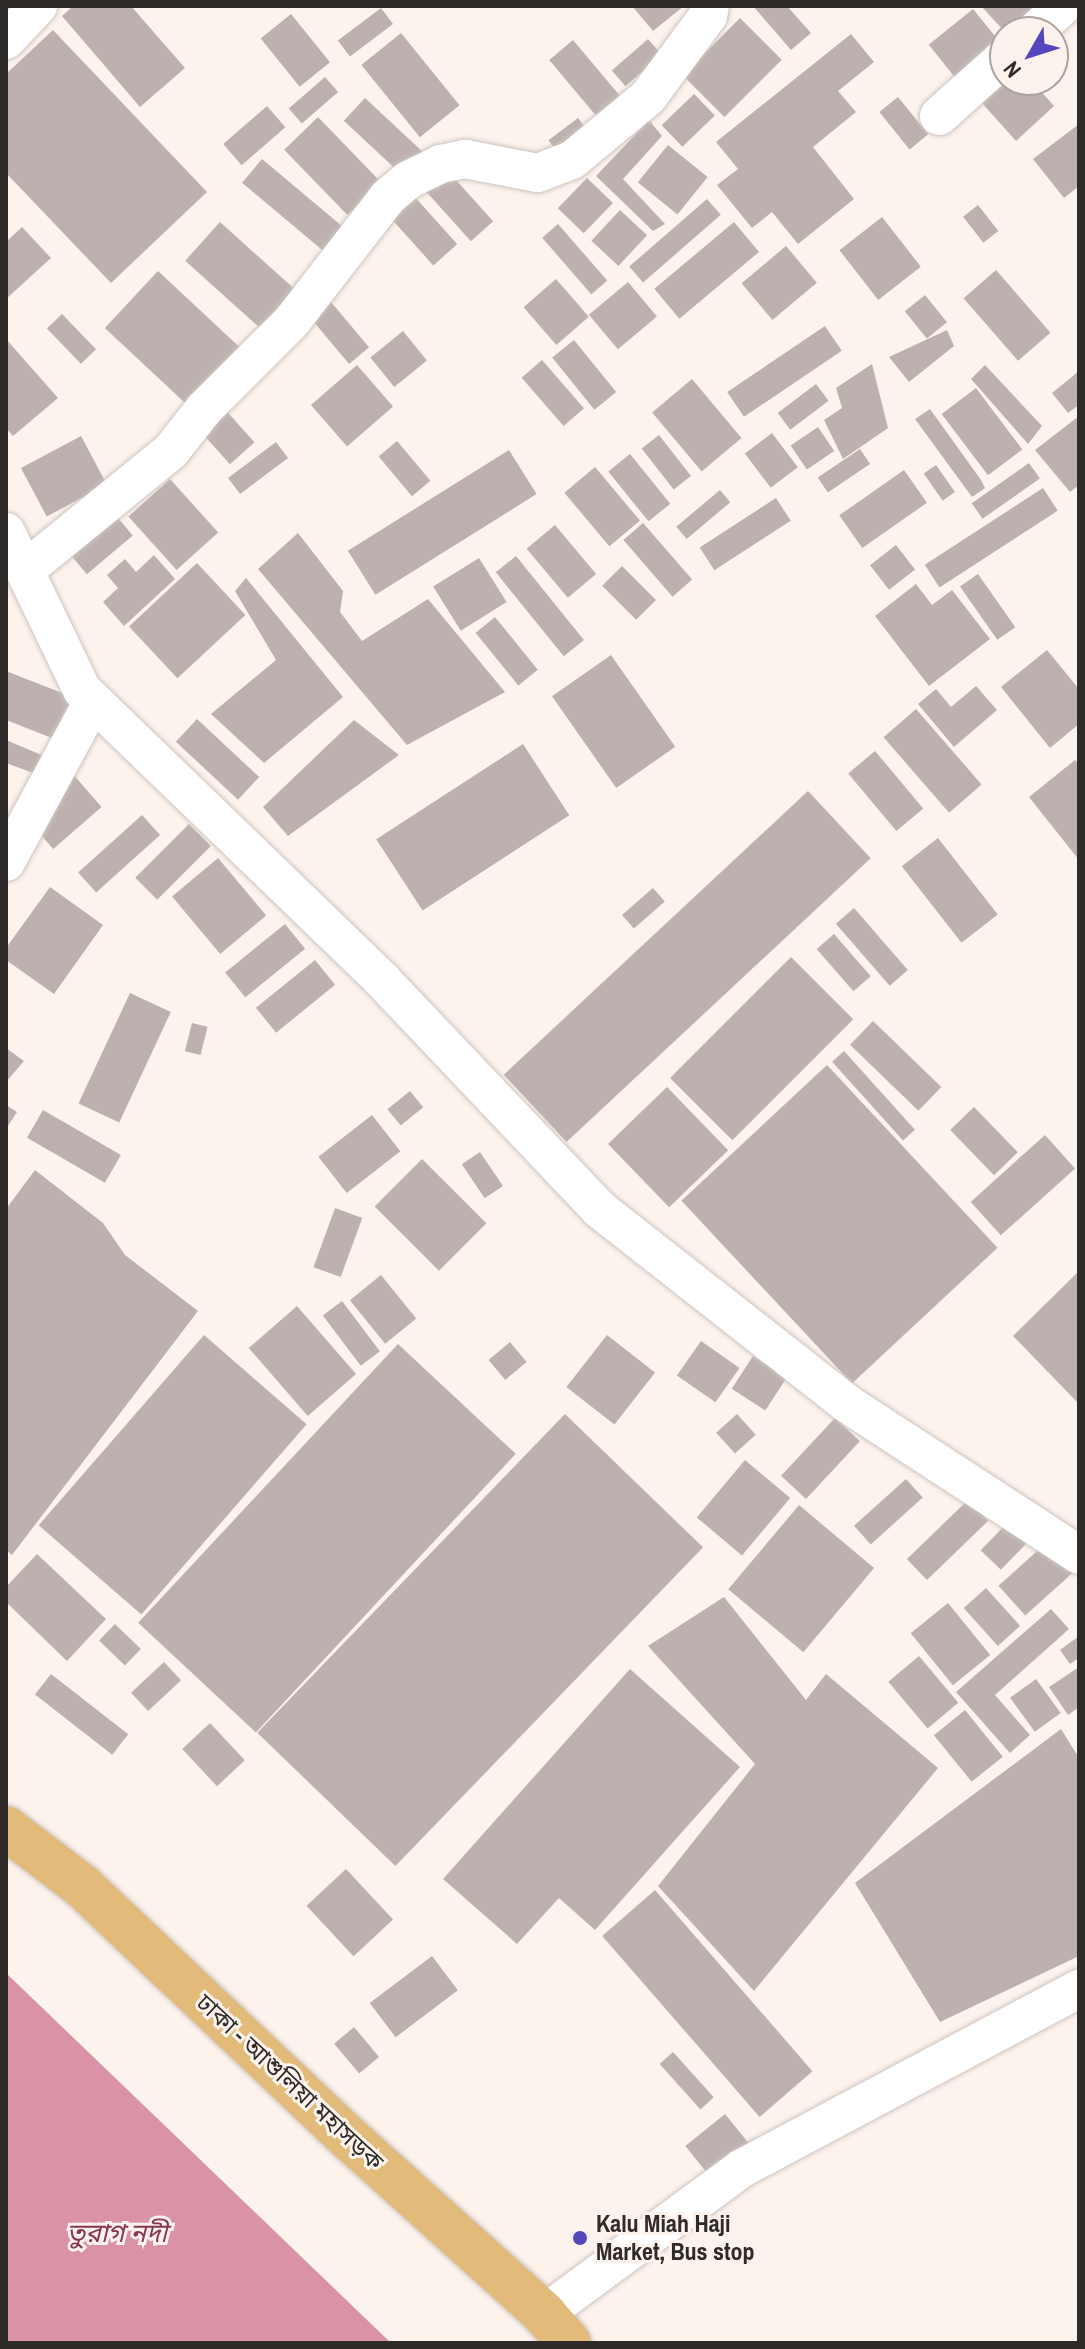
<!DOCTYPE html>
<meta charset="utf-8">
<style>
body{margin:0}
#map{position:relative;width:1085px;height:2349px;overflow:hidden;background:#fdf3ed;font-family:"Archivo Narrow","Noto Sans Bengali",sans-serif}
div>[style]{position:absolute}
[style*='--x']{left:calc(var(--x)*1px);top:calc(var(--y)*1px);width:calc(var(--w)*1px);rotate:calc(var(--a)*1deg)}
.water>*{inset:0;background:#da92a7}
.building>*{inset:0;background:#bcb1af;transform-origin:0 0}
.roads{filter:drop-shadow(0 0 2px #cec4bf) drop-shadow(0 0 2px #cec4bf)}
.minor>*{height:38px;margin:-19px;padding:0 19px;transform-origin:19px;border-radius:19px;background:#fff}
.trunk>*{height:44px;margin:-22px;padding:0 22px;transform-origin:22px;border-radius:22px;background:#e2bb7b}
.dots>*{width:22px;height:22px;translate:-50% -50%;box-sizing:border-box;border:4px solid #fdf3ed;border-radius:50%}
span{translate:-50% -50%;white-space:nowrap;text-align:center;line-height:1.15;-webkit-text-stroke:6px #fdf3ed;paint-order:stroke}
.street-label{font-size:24px;color:#2f2b29}
.poi-label{font-size:24px;color:#2f2b29;font-weight:700}
.left{translate:0 -50%;text-align:left}
.water-label{font-size:26px;color:#893453;font-style:italic}
.frame{position:absolute;inset:0;border:8px solid #2f2b29;pointer-events:none}
.north{position:absolute;left:989px;top:16px;width:80px;height:80px;box-sizing:border-box;background:#fdf3ed;border:2px solid #aba39f;border-radius:50%;rotate:231deg;font-size:22px;font-weight:700;line-height:32px;text-align:center;color:#2f2b29}
.north::after{content:'';display:block;margin:auto;width:28px;height:36px;background:#5546be;clip-path:polygon(50% 0,100% 100%,50% 72%,0 100%)}
</style>
<div id="map">
<div class="water">
<div style="clip-path:polygon(6px 1973px,391px 2343px,6px 2343px)"></div>
</div>
<div class="building">
<div style="clip-path:polygon(73px 6px,131px 6px,185px 68px,140px 107px,62px 16px)"></div>
<div style="clip-path:polygon(632px 6px,684px 6px,653px 31px)"></div>
<div style="clip-path:polygon(753px 6px,787px 6px,811px 33px,791px 50px)"></div>
<div style="clip-path:polygon(981px 6px,1050px 6px,1022px 32px,1005px 32px)"></div>
<div style="left:381px;top:8px;width:20px;height:54px;rotate:53deg"></div>
<div style="left:973px;top:9px;width:49px;height:57px;rotate:51deg"></div>
<div style="left:291px;top:14px;width:62px;height:39px;rotate:51deg"></div>
<div style="left:740px;top:18px;width:59px;height:81px;rotate:45deg"></div>
<div style="clip-path:polygon(53px 30px,207px 192px,111px 283px,6px 173px,6px 74px)"></div>
<div style="left:401px;top:33px;width:93px;height:51px;rotate:51deg"></div>
<div style="clip-path:polygon(851px 34px,874px 62px,838px 91px,856px 112px,813px 147px,854px 199px,798px 244px,772px 212px,752px 228px,717px 185px,738px 169px,716px 142px)"></div>
<div style="left:648px;top:39px;width:21px;height:48px;rotate:49deg"></div>
<div style="left:573px;top:40px;width:83px;height:31px;rotate:50deg"></div>
<div style="left:325px;top:77px;width:20px;height:48px;rotate:49deg"></div>
<div style="clip-path:polygon(1008px 80px,1031px 80px,1054px 106px,1016px 141px,982px 103px)"></div>
<div style="left:694px;top:94px;width:30px;height:45px;rotate:46deg"></div>
<div style="left:898px;top:97px;width:48px;height:24px;rotate:51deg"></div>
<div style="left:365px;top:98px;width:81px;height:31px;rotate:43deg"></div>
<div style="left:267px;top:106px;width:28px;height:58px;rotate:49deg"></div>
<div style="left:318px;top:117px;width:91px;height:47px;rotate:46deg"></div>
<div style="left:578px;top:118px;width:15px;height:37px;rotate:53deg"></div>
<div style="clip-path:polygon(649px 120px,662px 136px,623px 179px,665px 224px,653px 231px,596px 176px)"></div>
<div style="clip-path:polygon(1079px 124px,1079px 186px,1064px 198px,1033px 159px)"></div>
<div style="left:668px;top:145px;width:51px;height:48px;rotate:39deg"></div>
<div style="left:262px;top:159px;width:112px;height:31px;rotate:40deg"></div>
<div style="left:447px;top:170px;width:69px;height:30px;rotate:48deg"></div>
<div style="left:587px;top:178px;width:36px;height:42px;rotate:44deg"></div>
<div style="left:413px;top:195px;width:66px;height:32px;rotate:48deg"></div>
<div style="left:707px;top:199px;width:21px;height:103px;rotate:49deg"></div>
<div style="left:978px;top:205px;width:33px;height:19px;rotate:52deg"></div>
<div style="left:620px;top:210px;width:37px;height:42px;rotate:43deg"></div>
<div style="left:882px;top:217px;width:63px;height:54px;rotate:52deg"></div>
<div style="left:220px;top:222px;width:110px;height:52px;rotate:42deg"></div>
<div style="left:734px;top:222px;width:39px;height:104px;rotate:50deg"></div>
<div style="left:558px;top:224px;width:75px;height:21px;rotate:49deg"></div>
<div style="clip-path:polygon(22px 227px,51px 258px,6px 299px,6px 242px)"></div>
<div style="left:786px;top:246px;width:48px;height:58px;rotate:50deg"></div>
<div style="left:996px;top:270px;width:83px;height:43px;rotate:49deg"></div>
<div style="left:158px;top:271px;width:119px;height:78px;rotate:43deg"></div>
<div style="left:556px;top:279px;width:50px;height:43px;rotate:49deg"></div>
<div style="left:628px;top:282px;width:45px;height:51px;rotate:50deg"></div>
<div style="left:925px;top:295px;width:35px;height:26px;rotate:51deg"></div>
<div style="left:326px;top:296px;width:67px;height:26px;rotate:50deg"></div>
<div style="left:62px;top:314px;width:49px;height:21px;rotate:46deg"></div>
<div style="left:825px;top:326px;width:30px;height:118px;rotate:56deg"></div>
<div style="clip-path:polygon(947px 330px,954px 346px,909px 382px,889px 357px)"></div>
<div style="left:403px;top:331px;width:38px;height:42px;rotate:51deg"></div>
<div style="clip-path:polygon(6px 339px,58px 398px,13px 436px,6px 428px)"></div>
<div style="left:574px;top:340px;width:67px;height:28px;rotate:51deg"></div>
<div style="left:542px;top:360px;width:64px;height:27px;rotate:49deg"></div>
<div style="clip-path:polygon(872px 364px,888px 428px,843px 459px,824px 420px,842px 408px,836px 388px)"></div>
<div style="left:357px;top:365px;width:55px;height:61px;rotate:49deg"></div>
<div style="clip-path:polygon(985px 365px,1042px 426px,1028px 444px,971px 379px)"></div>
<div style="clip-path:polygon(1079px 371px,1079px 405px,1068px 413px,1052px 393px)"></div>
<div style="left:692px;top:379px;width:77px;height:52px;rotate:50deg"></div>
<div style="left:816px;top:384px;width:21px;height:48px;rotate:53deg"></div>
<div style="left:976px;top:388px;width:77px;height:43px;rotate:53deg"></div>
<div style="left:221px;top:405px;width:50px;height:33px;rotate:48deg"></div>
<div style="clip-path:polygon(930px 409px,981px 480px,985px 488px,972px 497px,915px 419px)"></div>
<div style="clip-path:polygon(1079px 416px,1079px 485px,1070px 492px,1035px 450px)"></div>
<div style="left:818px;top:427px;width:29px;height:33px;rotate:56deg"></div>
<div style="left:772px;top:433px;width:43px;height:34px;rotate:53deg"></div>
<div style="left:659px;top:435px;width:52px;height:22px;rotate:52deg"></div>
<div style="left:81px;top:436px;width:55px;height:68px;rotate:62deg"></div>
<div style="left:397px;top:441px;width:52px;height:24px;rotate:50deg"></div>
<div style="left:276px;top:442px;width:20px;height:60px;rotate:53deg"></div>
<div style="left:860px;top:449px;width:18px;height:51px;rotate:56deg"></div>
<div style="left:509px;top:450px;width:52px;height:190px;rotate:58deg"></div>
<div style="left:630px;top:454px;width:64px;height:28px;rotate:51deg"></div>
<div style="left:1029px;top:463px;width:19px;height:70px;rotate:55deg"></div>
<div style="left:936px;top:465px;width:33px;height:15px;rotate:55deg"></div>
<div style="left:595px;top:467px;width:70px;height:40px;rotate:50deg"></div>
<div style="left:904px;top:470px;width:40px;height:79px;rotate:55deg"></div>
<div style="left:170px;top:479px;width:72px;height:56px;rotate:48deg"></div>
<div style="left:1043px;top:488px;width:27px;height:141px;rotate:57deg"></div>
<div style="left:720px;top:490px;width:16px;height:57px;rotate:50deg"></div>
<div style="left:776px;top:498px;width:27px;height:91px;rotate:57deg"></div>
<div style="left:118px;top:518px;width:23px;height:60px;rotate:50deg"></div>
<div style="left:643px;top:523px;width:75px;height:26px;rotate:49deg"></div>
<div style="left:555px;top:525px;width:64px;height:37px;rotate:50deg"></div>
<div style="clip-path:polygon(298px 533px,343px 591px,340px 612px,362px 641px,428px 599px,505px 692px,407px 745px,258px 569px)"></div>
<div style="left:896px;top:545px;width:31px;height:33px;rotate:52deg"></div>
<div style="clip-path:polygon(154px 555px,175px 579px,124px 626px,103px 602px,118px 588px,107px 575px,125px 559px,136px 572px)"></div>
<div style="left:516px;top:556px;width:108px;height:26px;rotate:51deg"></div>
<div style="left:479px;top:558px;width:52px;height:54px;rotate:58deg"></div>
<div style="left:197px;top:563px;width:71px;height:93px;rotate:47deg"></div>
<div style="left:622px;top:566px;width:48px;height:28px;rotate:45deg"></div>
<div style="left:978px;top:574px;width:65px;height:22px;rotate:55deg"></div>
<div style="clip-path:polygon(246px 578px,343px 697px,264px 763px,211px 714px,276px 660px,235px 591px)"></div>
<div style="clip-path:polygon(916px 584px,932px 605px,952px 590px,990px 639px,929px 686px,875px 616px)"></div>
<div style="left:495px;top:617px;width:68px;height:25px;rotate:51deg"></div>
<div style="clip-path:polygon(1047px 650px,1079px 689px,1079px 724px,1050px 748px,1001px 687px)"></div>
<div style="left:611px;top:655px;width:112px;height:72px;rotate:55deg"></div>
<div style="clip-path:polygon(6px 671px,75px 698px,57px 740px,6px 720px)"></div>
<div style="clip-path:polygon(976px 686px,997px 710px,954px 747px,918px 704px,936px 689px,951px 707px)"></div>
<div style="left:916px;top:709px;width:100px;height:43px;rotate:49deg"></div>
<div style="left:197px;top:719px;width:85px;height:31px;rotate:43deg"></div>
<div style="clip-path:polygon(354px 720px,399px 755px,288px 836px,263px 807px)"></div>
<div style="clip-path:polygon(6px 740px,44px 756px,36px 774px,6px 763px)"></div>
<div style="left:523px;top:744px;width:85px;height:175px;rotate:57deg"></div>
<div style="left:875px;top:751px;width:75px;height:35px;rotate:50deg"></div>
<div style="clip-path:polygon(1075px 760px,1079px 765px,1079px 860px,1029px 797px)"></div>
<div style="left:72px;top:773px;width:45px;height:64px;rotate:49deg"></div>
<div style="left:808px;top:791px;width:92px;height:416px;rotate:47deg"></div>
<div style="left:142px;top:815px;width:27px;height:86px;rotate:48deg"></div>
<div style="left:189px;top:824px;width:31px;height:76px;rotate:45deg"></div>
<div style="left:938px;top:838px;width:97px;height:46px;rotate:52deg"></div>
<div style="left:218px;top:858px;width:75px;height:60px;rotate:50deg"></div>
<div style="clip-path:polygon(50px 887px,103px 925px,54px 994px,6px 960px,6px 948px)"></div>
<div style="left:653px;top:888px;width:18px;height:41px;rotate:49deg"></div>
<div style="left:854px;top:908px;width:82px;height:24px;rotate:49deg"></div>
<div style="left:285px;top:924px;width:32px;height:77px;rotate:51deg"></div>
<div style="left:834px;top:934px;width:56px;height:23px;rotate:49deg"></div>
<div style="left:791px;top:957px;width:88px;height:171px;rotate:45deg"></div>
<div style="left:315px;top:960px;width:32px;height:76px;rotate:51deg"></div>
<div style="left:130px;top:993px;width:45px;height:122px;rotate:25deg"></div>
<div style="left:873px;top:1021px;width:95px;height:33px;rotate:44deg"></div>
<div style="left:192px;top:1023px;width:16px;height:29px;rotate:14deg"></div>
<div style="clip-path:polygon(6px 1048px,24px 1061px,6px 1082px)"></div>
<div style="left:844px;top:1051px;width:106px;height:16px;rotate:48deg"></div>
<div style="left:827px;top:1065px;width:250px;height:199px;rotate:47deg"></div>
<div style="left:667px;top:1087px;width:88px;height:82px;rotate:46deg"></div>
<div style="left:410px;top:1091px;width:21px;height:29px;rotate:51deg"></div>
<div style="clip-path:polygon(6px 1105px,17px 1112px,6px 1129px)"></div>
<div style="left:974px;top:1107px;width:63px;height:33px;rotate:46deg"></div>
<div style="left:43px;top:1110px;width:90px;height:32px;rotate:30deg"></div>
<div style="left:372px;top:1115px;width:46px;height:68px;rotate:52deg"></div>
<div style="left:1045px;top:1135px;width:45px;height:100px;rotate:48deg"></div>
<div style="left:480px;top:1152px;width:41px;height:22px;rotate:56deg"></div>
<div style="left:422px;top:1159px;width:91px;height:67px;rotate:45deg"></div>
<div style="clip-path:polygon(35px 1170px,103px 1223px,125px 1255px,198px 1311px,12px 1555px,6px 1550px,6px 1209px)"></div>
<div style="left:335px;top:1208px;width:29px;height:63px;rotate:20deg"></div>
<div style="clip-path:polygon(1079px 1271px,1079px 1404px,1013px 1336px)"></div>
<div style="left:381px;top:1275px;width:56px;height:40px;rotate:51deg"></div>
<div style="left:342px;top:1301px;width:63px;height:24px;rotate:53deg"></div>
<div style="left:297px;top:1306px;width:90px;height:64px;rotate:49deg"></div>
<div style="left:204px;top:1335px;width:136px;height:252px;rotate:41deg"></div>
<div style="left:607px;top:1335px;width:61px;height:66px;rotate:38deg"></div>
<div style="left:701px;top:1341px;width:47px;height:42px;rotate:35deg"></div>
<div style="left:510px;top:1342px;width:26px;height:28px;rotate:50deg"></div>
<div style="left:398px;top:1344px;width:161px;height:381px;rotate:43deg"></div>
<div style="left:753px;top:1356px;width:40px;height:39px;rotate:33deg"></div>
<div style="left:565px;top:1414px;width:192px;height:443px;rotate:44deg"></div>
<div style="left:737px;top:1414px;width:28px;height:28px;rotate:48deg"></div>
<div style="left:835px;top:1418px;width:34px;height:79px;rotate:43deg"></div>
<div style="left:745px;top:1460px;width:59px;height:75px;rotate:40deg"></div>
<div style="left:906px;top:1479px;width:25px;height:70px;rotate:48deg"></div>
<div style="left:968px;top:1500px;width:29px;height:85px;rotate:46deg"></div>
<div style="left:799px;top:1505px;width:98px;height:110px;rotate:40deg"></div>
<div style="left:1012px;top:1518px;width:28px;height:45px;rotate:44deg"></div>
<div style="left:1046px;top:1543px;width:40px;height:64px;rotate:48deg"></div>
<div style="clip-path:polygon(37px 1554px,106px 1619px,67px 1661px,6px 1602px,6px 1587px)"></div>
<div style="left:986px;top:1588px;width:51px;height:30px;rotate:48deg"></div>
<div style="clip-path:polygon(724px 1597px,806px 1700px,826px 1674px,938px 1768px,754px 1991px,658px 1886px,755px 1764px,648px 1646px)"></div>
<div style="left:948px;top:1603px;width:67px;height:48px;rotate:51deg"></div>
<div style="clip-path:polygon(1051px 1609px,1069px 1629px,995px 1695px,1030px 1735px,1010px 1753px,956px 1692px)"></div>
<div style="left:115px;top:1624px;width:36px;height:23px;rotate:44deg"></div>
<div style="clip-path:polygon(1079px 1636px,1079px 1658px,1070px 1664px,1060px 1650px)"></div>
<div style="left:919px;top:1656px;width:61px;height:40px;rotate:50deg"></div>
<div style="left:164px;top:1662px;width:25px;height:45px;rotate:47deg"></div>
<div style="clip-path:polygon(1079px 1667px,1079px 1707px,1068px 1715px,1049px 1687px)"></div>
<div style="clip-path:polygon(630px 1669px,740px 1767px,595px 1930px,559px 1898px,517px 1944px,443px 1879px)"></div>
<div style="left:51px;top:1674px;width:98px;height:26px;rotate:38deg"></div>
<div style="left:1036px;top:1679px;width:42px;height:32px;rotate:54deg"></div>
<div style="left:965px;top:1710px;width:60px;height:40px;rotate:51deg"></div>
<div style="left:210px;top:1723px;width:51px;height:38px;rotate:47deg"></div>
<div style="clip-path:polygon(1061px 1729px,1079px 1758px,1079px 1956px,940px 2022px,855px 1883px)"></div>
<div style="left:346px;top:1869px;width:69px;height:54px;rotate:47deg"></div>
<div style="left:655px;top:1890px;width:240px;height:70px;rotate:49deg"></div>
<div style="left:432px;top:1956px;width:43px;height:78px;rotate:53deg"></div>
<div style="left:354px;top:2027px;width:39px;height:26px;rotate:50deg"></div>
<div style="left:673px;top:2052px;width:61px;height:18px;rotate:48deg"></div>
<div style="left:725px;top:2114px;width:38px;height:51px;rotate:51deg"></div>
</div>
<div class="roads">
<div class="minor">
<div style="--x:1034;--y:32;--w:39;--a:-42"></div>
<div style="--x:6;--y:40;--w:47;--a:-46.7"></div>
<div style="--x:939;--y:116;--w:89;--a:-41.8"></div>
<div style="--x:6;--y:532;--w:175;--a:64.3"></div>
<div style="--x:82;--y:690;--w:419;--a:44"></div>
<div style="--x:383;--y:981;--w:314;--a:46.5"></div>
<div style="--x:599;--y:1209;--w:314;--a:38.1"></div>
<div style="--x:846;--y:1403;--w:278;--a:33.1"></div>
<div style="--x:25;--y:570;--w:188;--a:-39.2"></div>
<div style="--x:171;--y:451;--w:53;--a:-51.8"></div>
<div style="--x:204;--y:409;--w:124;--a:-45"></div>
<div style="--x:292;--y:321;--w:157;--a:-52.3"></div>
<div style="--x:388;--y:197;--w:26;--a:-40"></div>
<div style="--x:408;--y:180;--w:37;--a:-26"></div>
<div style="--x:441;--y:164;--w:25;--a:-12"></div>
<div style="--x:465;--y:159;--w:74;--a:10.9"></div>
<div style="--x:538;--y:173;--w:36;--a:-21"></div>
<div style="--x:572;--y:160;--w:99;--a:-39.7"></div>
<div style="--x:648;--y:97;--w:101;--a:-53.5"></div>
<div style="--x:708;--y:16;--w:10;--a:-79"></div>
<div style="--x:6;--y:862;--w:183;--a:-61.6"></div>
<div style="--x:544;--y:2314;--w:246;--a:-36.4"></div>
<div style="--x:742;--y:2168;--w:382;--a:-28"></div>
</div>
<div class="trunk">
<div style="--x:6;--y:1828;--w:96;--a:37.3"></div>
<div style="--x:82;--y:1886;--w:370;--a:43.4"></div>
<div style="--x:351;--y:2140;--w:260;--a:42"></div>
<div style="--x:544;--y:2314;--w:38;--a:49"></div>
</div>
</div>
<div class="dots">
<div style="left:580px;top:2238px;background:#5546be"></div>
</div>
<div class="street-label">
<span style="left:290px;top:2082px;rotate:43deg">ঢাকা - আশুলিয়া মহাসড়ক</span>
</div>
<div class="poi-label">
<span class="left" style="left:596px;top:2238px">Kalu Miah Haji<br>Market, Bus stop</span>
</div>
<div class="water-label">
<span style="left:117px;top:2233px">তুরাগ নদী</span>
</div>
<div class="frame"></div>
<div class="north">N</div>
</div>
